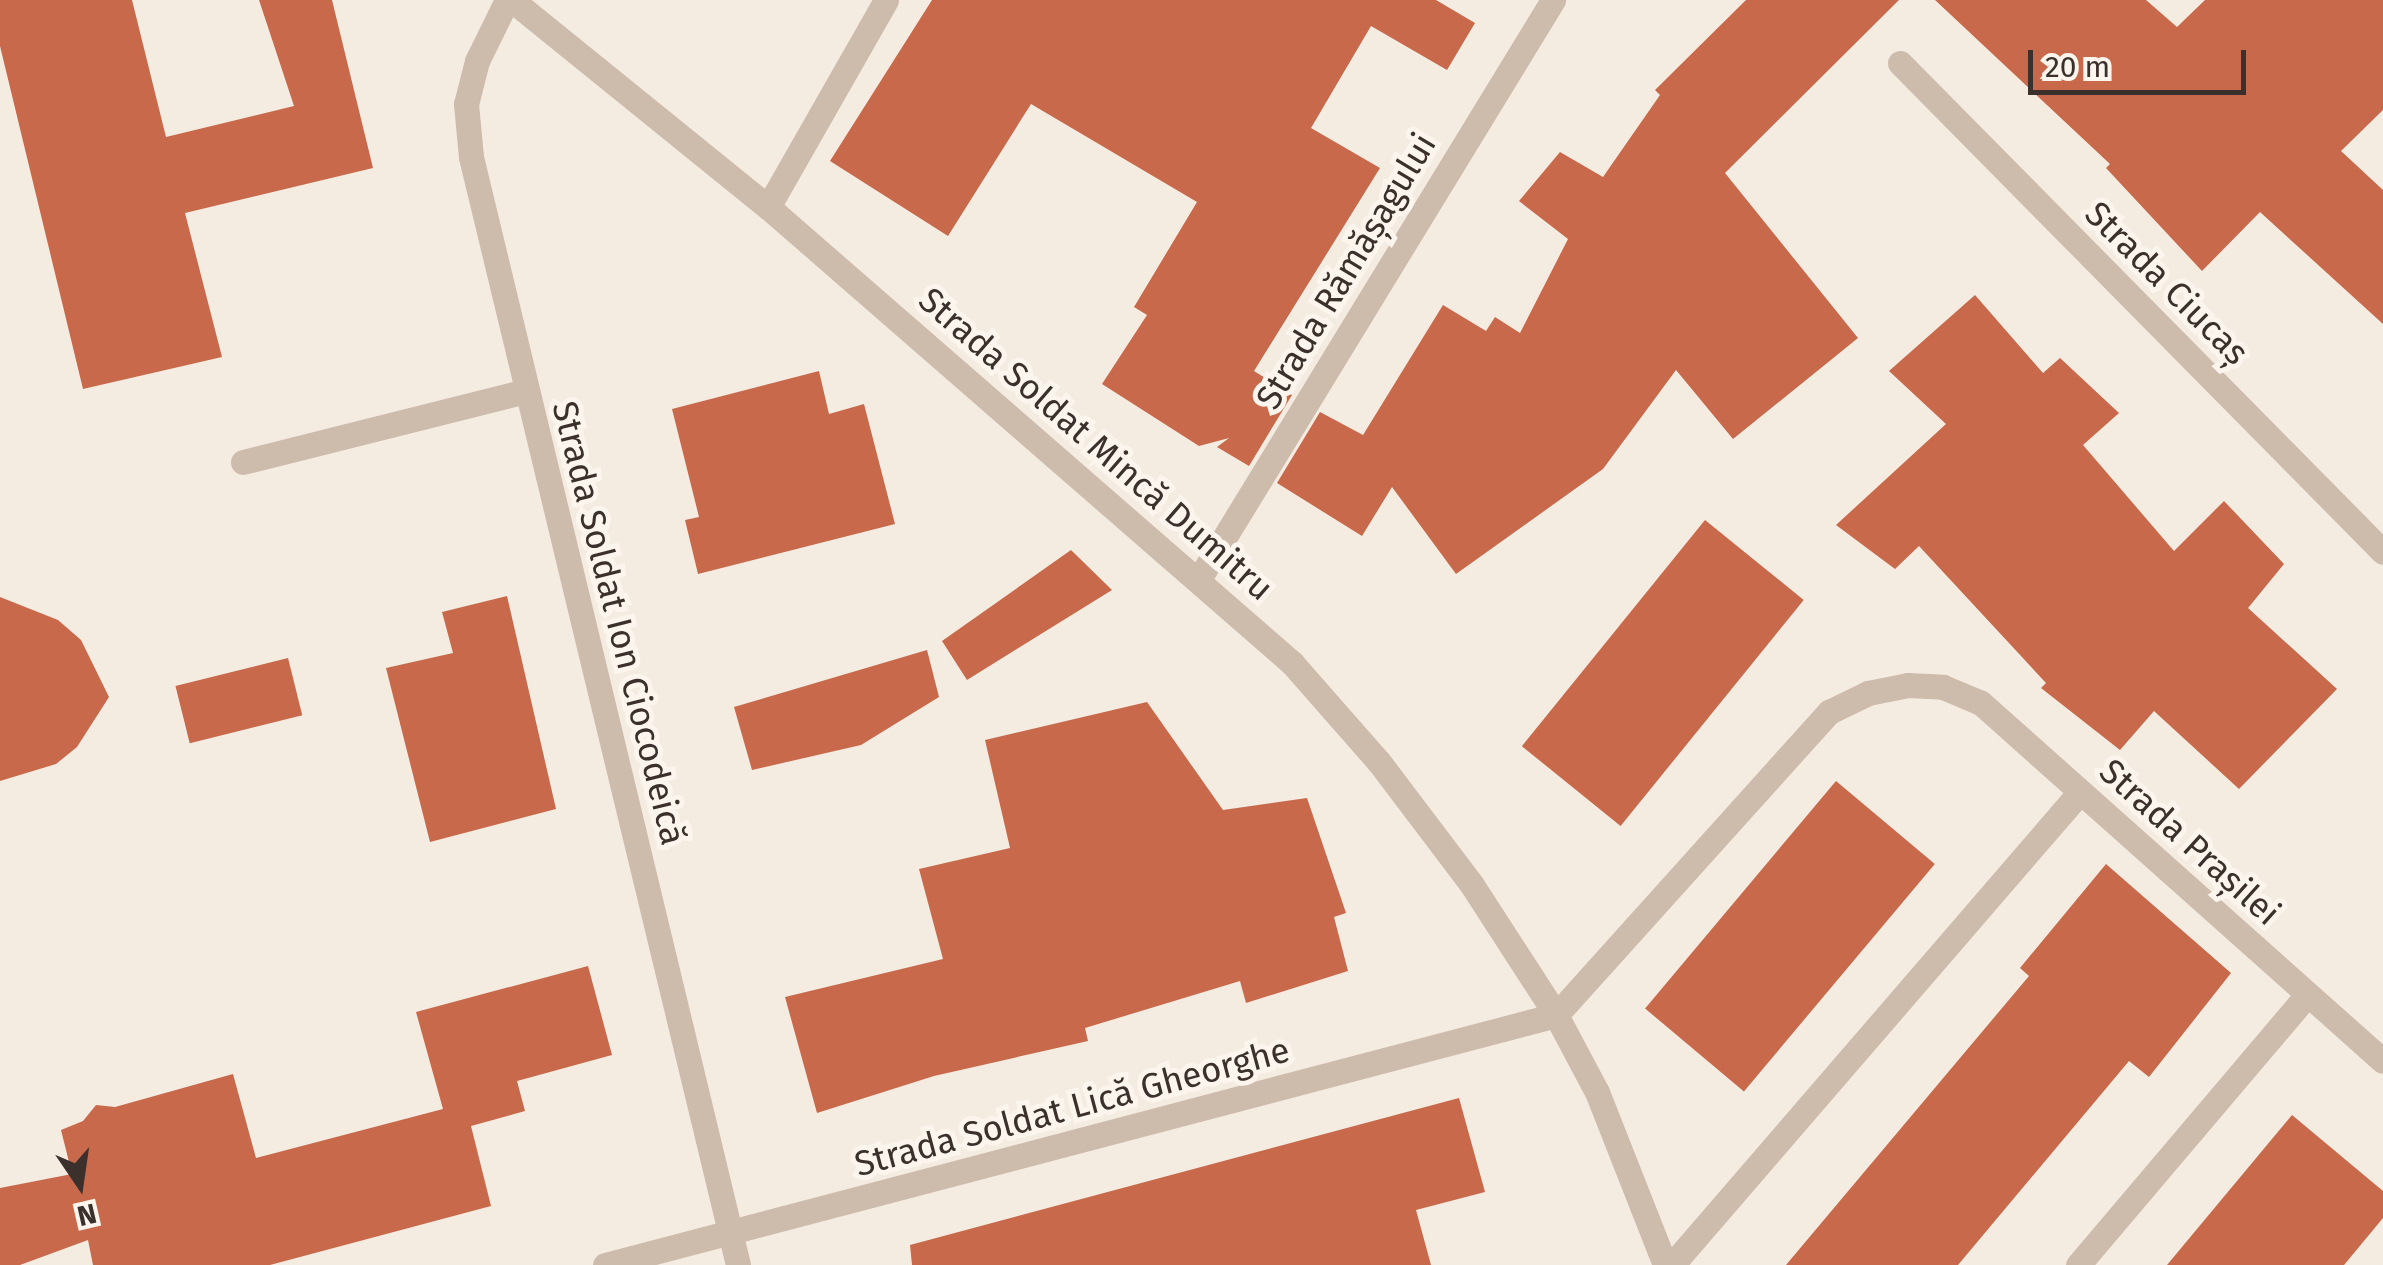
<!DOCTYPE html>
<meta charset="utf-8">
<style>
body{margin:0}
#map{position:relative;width:2383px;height:1265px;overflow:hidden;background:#f4ebe1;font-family:"Fira Sans",sans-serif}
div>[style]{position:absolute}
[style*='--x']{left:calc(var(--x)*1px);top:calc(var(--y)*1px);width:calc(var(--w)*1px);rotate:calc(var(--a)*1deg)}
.building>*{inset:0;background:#c8694b;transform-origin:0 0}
.minor>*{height:25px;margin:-12.5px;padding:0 12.5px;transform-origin:12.5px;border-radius:12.5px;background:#cdbbac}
span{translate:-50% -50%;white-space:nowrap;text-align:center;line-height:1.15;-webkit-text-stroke:10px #fbf5ee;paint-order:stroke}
.street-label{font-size:35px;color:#3b302b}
.north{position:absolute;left:30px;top:1135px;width:100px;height:100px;-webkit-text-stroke:8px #fbf5ee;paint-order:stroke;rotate:167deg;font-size:28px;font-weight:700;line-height:40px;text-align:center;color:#3b302b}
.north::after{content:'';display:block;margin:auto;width:35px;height:45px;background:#3b302b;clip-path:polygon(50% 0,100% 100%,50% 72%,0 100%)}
.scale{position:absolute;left:2028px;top:50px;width:218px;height:45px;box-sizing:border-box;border:5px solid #3b302b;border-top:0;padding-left:12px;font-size:30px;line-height:35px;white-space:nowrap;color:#3b302b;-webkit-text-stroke:8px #fbf5ee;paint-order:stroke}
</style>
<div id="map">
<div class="building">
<div style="clip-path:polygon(0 0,132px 0,166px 137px,294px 106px,259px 0,332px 0,373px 168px,185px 213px,222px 357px,83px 389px,0 46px)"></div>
<div style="clip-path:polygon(932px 0,1436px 0,1475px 23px,1447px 70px,1371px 26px,1311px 128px,1380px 168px,1254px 371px,1292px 395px,1249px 466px,1217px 447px,1229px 438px,1199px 446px,1102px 384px,1147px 315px,1134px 307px,1197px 202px,1031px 104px,948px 236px,830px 161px)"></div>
<div style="clip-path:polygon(1746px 0,1899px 0,1725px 173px,1858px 338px,1733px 439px,1676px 370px,1603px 469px,1456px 574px,1392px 487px,1362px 536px,1277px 483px,1320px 412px,1363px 435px,1443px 305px,1486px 331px,1495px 317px,1520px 333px,1568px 239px,1519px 201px,1560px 152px,1603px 177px,1660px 95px,1655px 90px)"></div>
<div style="clip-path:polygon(1935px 0,2146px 0,2177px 27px,2205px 0,2383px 0,2383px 110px,2341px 151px,2383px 190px,2383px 324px,2260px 212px,2202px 271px,2106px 168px,2110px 164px)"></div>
<div style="clip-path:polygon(1975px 295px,2043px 373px,2060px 358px,2119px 413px,2083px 445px,2174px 551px,2224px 501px,2284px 564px,2248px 608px,2337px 689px,2239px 789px,2154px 711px,2120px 750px,2041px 688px,2046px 683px,1919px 546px,1895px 569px,1836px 525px,1946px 424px,1889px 371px)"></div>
<div style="clip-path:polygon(819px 371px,829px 414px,864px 404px,895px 524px,698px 574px,685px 520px,699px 517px,672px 409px)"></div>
<div style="left:1705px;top:520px;width:127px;height:291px;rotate:39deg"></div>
<div style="clip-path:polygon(1071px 550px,1112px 590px,967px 680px,942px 641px)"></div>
<div style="clip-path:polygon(507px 596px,556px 809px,430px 842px,386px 668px,453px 653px,442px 612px)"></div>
<div style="clip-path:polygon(0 597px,58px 620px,81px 640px,109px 697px,77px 747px,56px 764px,0 781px)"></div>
<div style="clip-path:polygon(927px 650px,939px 697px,861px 745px,752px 770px,734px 707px)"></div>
<div style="left:288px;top:658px;width:59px;height:116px;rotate:76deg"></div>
<div style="clip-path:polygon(1147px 702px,1223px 810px,1307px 798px,1346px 913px,1334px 917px,1348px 971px,1246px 1003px,1240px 981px,1085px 1028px,1088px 1041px,934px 1076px,817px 1113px,785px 997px,943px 959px,919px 869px,1010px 848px,985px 740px)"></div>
<div style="left:1836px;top:781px;width:129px;height:297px;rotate:40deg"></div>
<div style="clip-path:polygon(2106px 864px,2231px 973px,2149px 1077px,2129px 1061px,1958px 1265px,1786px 1265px,2029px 976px,2020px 968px)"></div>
<div style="clip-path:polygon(588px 966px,612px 1055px,517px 1081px,525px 1111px,471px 1126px,491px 1206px,270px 1265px,93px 1265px,88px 1240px,20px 1265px,0 1265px,0 1188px,72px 1174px,61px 1130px,83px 1121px,96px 1105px,115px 1107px,233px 1074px,256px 1158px,443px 1109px,416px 1012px)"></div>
<div style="clip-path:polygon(1459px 1098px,1485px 1192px,1416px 1210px,1431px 1265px,912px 1265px,910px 1245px)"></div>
<div style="clip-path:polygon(2292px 1115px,2383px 1191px,2383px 1218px,2344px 1265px,2167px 1265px)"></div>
</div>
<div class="minor">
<div style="--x:507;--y:0;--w:68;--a:116.2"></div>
<div style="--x:477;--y:61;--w:44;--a:104.3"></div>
<div style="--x:466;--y:104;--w:53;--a:84.6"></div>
<div style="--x:471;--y:157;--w:1140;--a:76.45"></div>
<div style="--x:512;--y:0;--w:329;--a:39"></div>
<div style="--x:768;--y:207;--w:695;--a:41.03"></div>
<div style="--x:1292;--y:663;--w:132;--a:48.7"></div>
<div style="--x:1379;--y:762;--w:154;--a:52.9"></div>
<div style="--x:1472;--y:885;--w:155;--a:57.1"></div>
<div style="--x:1556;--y:1015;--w:87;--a:62"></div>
<div style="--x:1597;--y:1092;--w:186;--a:68.5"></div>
<div style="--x:1900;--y:63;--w:687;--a:45.35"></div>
<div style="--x:768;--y:207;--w:238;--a:-60.3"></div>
<div style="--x:243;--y:462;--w:292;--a:-14.1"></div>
<div style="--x:1199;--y:579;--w:679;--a:-58.56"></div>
<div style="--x:605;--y:1265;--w:983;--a:-14.73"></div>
<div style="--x:1556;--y:1015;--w:408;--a:-48"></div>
<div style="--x:1829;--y:712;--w:43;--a:-26"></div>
<div style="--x:1868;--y:693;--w:41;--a:-11.3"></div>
<div style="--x:1908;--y:685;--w:35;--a:3"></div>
<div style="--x:1943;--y:687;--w:41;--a:22.8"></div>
<div style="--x:1981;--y:703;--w:538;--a:41.69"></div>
<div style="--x:1672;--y:1265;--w:625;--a:-49.22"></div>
<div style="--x:2078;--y:1265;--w:355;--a:-49.7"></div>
</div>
<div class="street-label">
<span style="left:1346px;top:271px;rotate:-59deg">Strada Rămășagului</span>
<span style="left:2167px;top:283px;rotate:45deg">Strada Ciucaș</span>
<span style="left:1096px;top:444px;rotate:41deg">Strada Soldat Mincă Dumitru</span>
<span style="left:619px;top:623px;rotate:76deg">Strada Soldat Ion Ciocodeică</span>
<span style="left:2190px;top:842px;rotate:42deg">Strada Prașilei</span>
<span style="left:1072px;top:1107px;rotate:-15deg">Strada Soldat Lică Gheorghe</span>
</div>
<div class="north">N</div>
<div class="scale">20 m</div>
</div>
